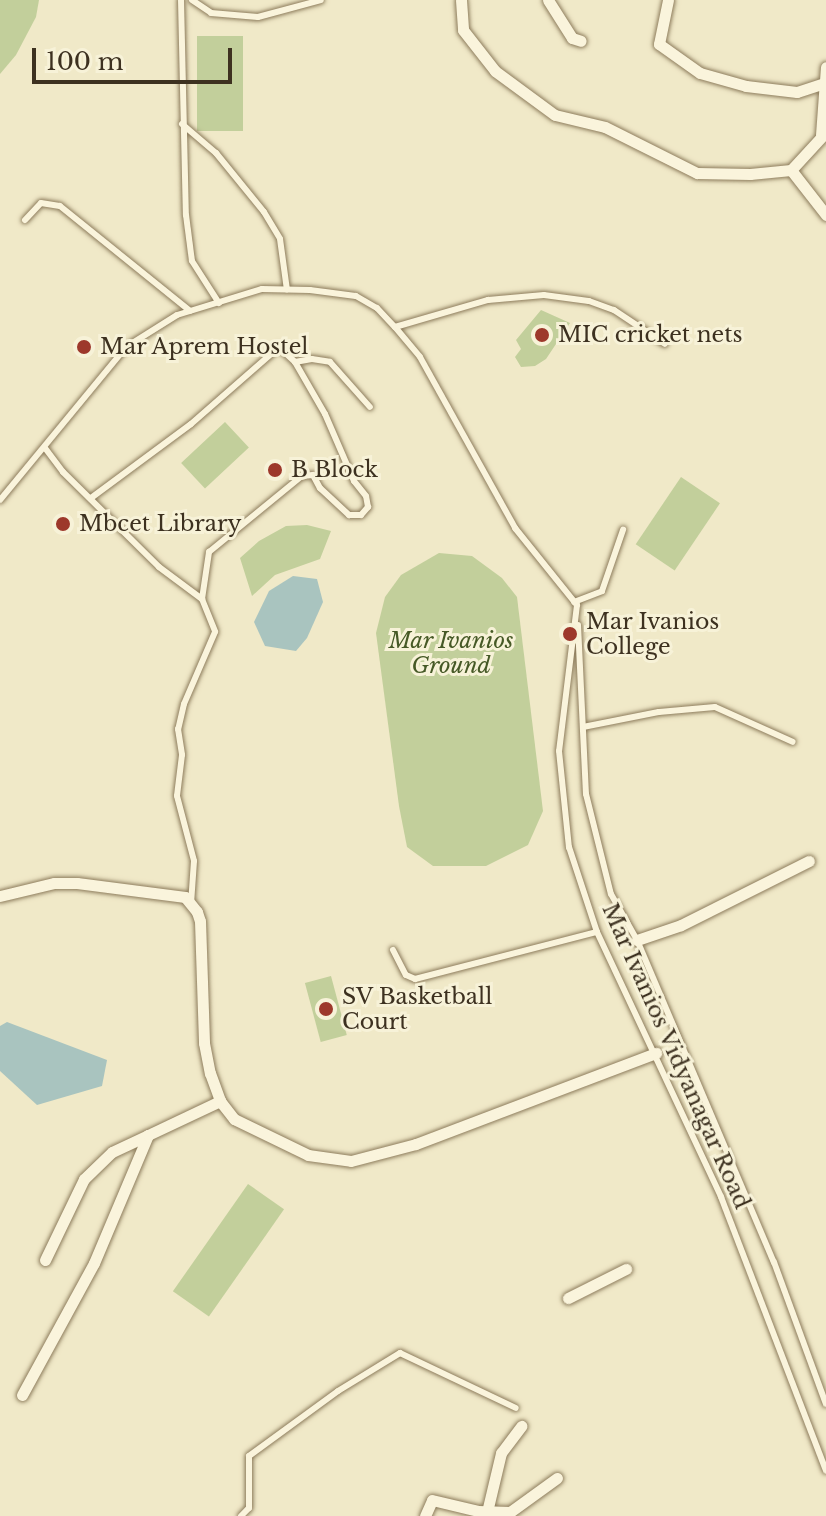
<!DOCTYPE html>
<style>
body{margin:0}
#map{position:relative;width:826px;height:1516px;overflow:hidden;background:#f0e9c8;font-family:"Libre Baskerville",serif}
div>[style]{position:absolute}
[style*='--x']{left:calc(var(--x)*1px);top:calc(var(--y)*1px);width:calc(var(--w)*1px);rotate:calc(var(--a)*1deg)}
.green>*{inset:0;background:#c2cf9b;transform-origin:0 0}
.water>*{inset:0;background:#a9c4bf}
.roads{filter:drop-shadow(0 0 2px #8d7c5c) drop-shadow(0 0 2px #8d7c5c)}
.service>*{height:6px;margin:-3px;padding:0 3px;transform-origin:3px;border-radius:3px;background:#faf4dc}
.minor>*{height:11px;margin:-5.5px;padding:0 5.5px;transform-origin:5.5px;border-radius:5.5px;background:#faf4dc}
.dots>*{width:22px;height:22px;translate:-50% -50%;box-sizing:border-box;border:4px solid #f7f2d8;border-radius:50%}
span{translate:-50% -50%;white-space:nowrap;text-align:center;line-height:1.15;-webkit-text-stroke:6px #f7f2d8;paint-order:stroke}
.poi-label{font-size:22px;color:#3d3120}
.left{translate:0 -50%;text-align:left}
.park-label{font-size:22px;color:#465926;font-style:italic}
.street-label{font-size:22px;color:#3d3120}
.scale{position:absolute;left:32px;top:48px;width:200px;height:36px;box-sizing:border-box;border:4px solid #3d3120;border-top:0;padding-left:10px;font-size:24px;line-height:28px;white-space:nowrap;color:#3d3120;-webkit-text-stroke:6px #f7f2d8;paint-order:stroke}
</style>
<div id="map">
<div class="green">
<div style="clip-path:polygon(0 0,39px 0,36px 17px,16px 55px,0 74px)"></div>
<div style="left:197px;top:36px;width:46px;height:95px"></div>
<div style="clip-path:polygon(541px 310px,570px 323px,546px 359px,535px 366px,521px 367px,515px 357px,521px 349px,516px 340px)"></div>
<div style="left:225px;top:422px;width:35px;height:60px;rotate:47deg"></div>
<div style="left:681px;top:477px;width:47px;height:81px;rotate:34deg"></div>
<div style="clip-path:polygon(307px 525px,331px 531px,320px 559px,275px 575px,252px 596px,240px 558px,259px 541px,286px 526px)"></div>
<div style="clip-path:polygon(439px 553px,472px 556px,502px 578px,517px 597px,543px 811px,528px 845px,486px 866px,433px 866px,407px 847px,399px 806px,376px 633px,385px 597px,401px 575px)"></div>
<div style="left:331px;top:976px;width:61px;height:27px;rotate:75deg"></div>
<div style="left:248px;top:1184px;width:44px;height:131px;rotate:35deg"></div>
</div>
<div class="water">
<div style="clip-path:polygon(293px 576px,317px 579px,323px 602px,307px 638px,296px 651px,265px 646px,254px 622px,269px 591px)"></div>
<div style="clip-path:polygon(7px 1022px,107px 1060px,102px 1086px,37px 1105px,0 1071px,0 1026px)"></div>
</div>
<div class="roads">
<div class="service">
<div style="--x:181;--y:0;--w:215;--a:88.7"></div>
<div style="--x:186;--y:215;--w:46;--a:82.6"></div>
<div style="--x:192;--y:261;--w:50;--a:57.3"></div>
<div style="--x:192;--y:0;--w:23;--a:34"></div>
<div style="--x:211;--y:13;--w:47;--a:4.9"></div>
<div style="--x:258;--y:17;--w:65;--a:-15.1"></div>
<div style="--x:182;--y:124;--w:45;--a:40.5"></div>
<div style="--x:216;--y:153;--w:76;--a:50.9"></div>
<div style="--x:264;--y:212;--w:31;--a:59"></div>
<div style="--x:280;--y:239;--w:51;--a:82.2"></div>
<div style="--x:25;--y:220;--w:23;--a:-47"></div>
<div style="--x:41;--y:203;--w:19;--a:9"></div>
<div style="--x:60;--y:206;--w:167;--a:38.9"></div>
<div style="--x:395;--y:327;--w:97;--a:-16.2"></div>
<div style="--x:488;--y:300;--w:56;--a:-5.1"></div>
<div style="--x:544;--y:295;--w:45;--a:7.6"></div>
<div style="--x:589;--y:301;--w:27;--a:20"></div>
<div style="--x:614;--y:310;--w:61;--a:33.7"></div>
<div style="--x:45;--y:448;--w:30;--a:53"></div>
<div style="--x:63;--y:472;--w:135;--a:44.7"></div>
<div style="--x:159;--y:567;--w:54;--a:36.7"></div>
<div style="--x:202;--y:599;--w:35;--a:68"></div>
<div style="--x:215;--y:632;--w:78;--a:113.3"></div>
<div style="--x:184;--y:704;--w:26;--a:103"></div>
<div style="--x:178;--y:729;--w:26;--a:81"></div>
<div style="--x:182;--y:755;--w:41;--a:97"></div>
<div style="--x:177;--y:796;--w:67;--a:75.3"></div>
<div style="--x:194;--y:861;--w:43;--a:94"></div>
<div style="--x:91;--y:498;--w:124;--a:-36.5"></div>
<div style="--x:191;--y:424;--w:117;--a:-41.2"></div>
<div style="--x:279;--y:347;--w:22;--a:43"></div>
<div style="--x:295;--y:362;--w:17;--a:-10"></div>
<div style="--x:312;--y:359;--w:18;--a:9"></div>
<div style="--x:330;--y:362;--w:60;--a:48.4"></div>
<div style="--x:0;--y:500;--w:198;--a:-50.5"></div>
<div style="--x:126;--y:347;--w:60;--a:-32.1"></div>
<div style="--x:177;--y:315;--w:89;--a:-17"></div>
<div style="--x:262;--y:289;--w:48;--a:1.2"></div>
<div style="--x:310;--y:290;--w:46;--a:7.4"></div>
<div style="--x:356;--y:296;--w:24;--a:30"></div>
<div style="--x:377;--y:308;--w:26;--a:47"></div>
<div style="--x:395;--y:327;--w:39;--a:50"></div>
<div style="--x:420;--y:357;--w:196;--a:60.9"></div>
<div style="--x:515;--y:528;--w:99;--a:51.2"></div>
<div style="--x:577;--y:605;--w:147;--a:97"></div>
<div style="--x:559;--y:751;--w:97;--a:84.1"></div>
<div style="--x:569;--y:847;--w:89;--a:71.8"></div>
<div style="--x:597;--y:932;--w:293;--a:64.9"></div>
<div style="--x:721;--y:1197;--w:293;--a:69"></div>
<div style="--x:202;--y:599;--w:48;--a:-81.5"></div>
<div style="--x:209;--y:552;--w:120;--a:-39.3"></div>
<div style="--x:302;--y:476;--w:11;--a:-5"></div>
<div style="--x:313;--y:475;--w:15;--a:62"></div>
<div style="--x:320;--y:488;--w:40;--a:43"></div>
<div style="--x:349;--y:515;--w:12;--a:0"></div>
<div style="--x:361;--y:515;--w:11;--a:-49"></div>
<div style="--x:368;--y:507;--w:11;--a:-100"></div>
<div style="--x:366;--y:496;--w:19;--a:-129"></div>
<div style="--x:354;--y:481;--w:73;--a:-113.4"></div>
<div style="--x:325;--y:414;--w:60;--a:-120"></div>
<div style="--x:574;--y:602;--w:30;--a:-21"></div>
<div style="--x:602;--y:591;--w:65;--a:-71"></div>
<div style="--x:578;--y:625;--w:169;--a:87.3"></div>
<div style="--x:586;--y:794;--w:103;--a:76"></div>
<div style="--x:611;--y:894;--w:53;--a:60.5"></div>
<div style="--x:637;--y:940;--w:350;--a:67"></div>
<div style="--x:774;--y:1262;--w:151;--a:69.9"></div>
<div style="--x:583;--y:727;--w:77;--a:-11.2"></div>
<div style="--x:659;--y:712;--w:56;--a:-5.1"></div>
<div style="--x:715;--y:707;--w:85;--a:24.2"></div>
<div style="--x:393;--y:950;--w:28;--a:63"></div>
<div style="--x:406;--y:975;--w:10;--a:24"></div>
<div style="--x:415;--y:979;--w:188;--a:-14.5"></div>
<div style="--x:241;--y:1516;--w:11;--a:-45"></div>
<div style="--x:249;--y:1508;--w:52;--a:-90"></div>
<div style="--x:249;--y:1456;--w:110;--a:-36.1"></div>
<div style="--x:338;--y:1391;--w:73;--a:-31.5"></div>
<div style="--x:400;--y:1353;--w:128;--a:25.4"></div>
</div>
<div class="minor">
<div style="--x:461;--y:0;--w:30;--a:86"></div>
<div style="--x:463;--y:30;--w:52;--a:52"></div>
<div style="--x:495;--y:71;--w:74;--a:36.3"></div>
<div style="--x:555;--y:115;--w:51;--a:13.5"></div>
<div style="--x:605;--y:127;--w:103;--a:26.6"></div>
<div style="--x:697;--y:173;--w:53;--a:1.1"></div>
<div style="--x:750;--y:174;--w:41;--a:-5.6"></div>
<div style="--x:791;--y:170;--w:52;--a:-47.4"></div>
<div style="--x:548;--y:0;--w:45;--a:57.7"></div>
<div style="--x:572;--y:38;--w:9;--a:18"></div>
<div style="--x:668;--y:0;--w:45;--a:101.6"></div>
<div style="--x:659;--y:44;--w:50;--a:35.3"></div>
<div style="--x:700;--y:73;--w:48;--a:15.8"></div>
<div style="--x:746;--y:86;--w:51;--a:6.7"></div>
<div style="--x:797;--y:92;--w:28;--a:-18"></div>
<div style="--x:821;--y:135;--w:68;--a:-85.8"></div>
<div style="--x:791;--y:170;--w:57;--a:52.1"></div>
<div style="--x:0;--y:896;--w:56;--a:-13.5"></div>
<div style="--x:54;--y:883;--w:23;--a:0"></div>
<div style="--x:77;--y:883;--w:109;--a:7.4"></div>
<div style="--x:185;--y:897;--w:19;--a:51"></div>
<div style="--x:197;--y:912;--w:9;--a:72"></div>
<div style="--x:200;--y:921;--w:122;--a:88.1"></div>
<div style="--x:204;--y:1043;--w:31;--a:79"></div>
<div style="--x:210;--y:1073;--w:30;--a:70"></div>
<div style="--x:220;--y:1101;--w:23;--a:52"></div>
<div style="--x:234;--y:1119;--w:82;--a:25.9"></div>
<div style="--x:308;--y:1155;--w:43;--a:7.9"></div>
<div style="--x:351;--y:1161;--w:67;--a:-14.7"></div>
<div style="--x:416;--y:1144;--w:257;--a:-20.8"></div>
<div style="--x:637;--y:940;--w:46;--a:-18.8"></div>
<div style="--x:681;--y:925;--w:143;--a:-26.6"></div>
<div style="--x:45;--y:1260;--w:90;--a:-64.3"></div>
<div style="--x:84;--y:1179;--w:39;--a:-44"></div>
<div style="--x:112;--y:1152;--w:40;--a:-25"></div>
<div style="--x:568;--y:1298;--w:65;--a:-26.6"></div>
<div style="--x:22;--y:1395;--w:150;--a:-61.4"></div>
<div style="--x:94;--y:1263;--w:139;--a:-67.1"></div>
<div style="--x:148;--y:1135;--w:80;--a:-25.3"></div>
<div style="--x:425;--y:1516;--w:17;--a:-66"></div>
<div style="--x:432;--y:1500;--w:47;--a:13.4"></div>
<div style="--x:478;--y:1511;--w:32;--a:2"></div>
<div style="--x:510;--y:1512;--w:58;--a:-35.9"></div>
<div style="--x:486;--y:1516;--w:65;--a:-76.6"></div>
<div style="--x:501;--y:1453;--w:34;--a:-53"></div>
</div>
</div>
<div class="dots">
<div style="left:542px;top:335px;background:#9d382b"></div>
<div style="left:84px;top:347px;background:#9d382b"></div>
<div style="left:275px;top:470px;background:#9d382b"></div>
<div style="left:63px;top:524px;background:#9d382b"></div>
<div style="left:570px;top:634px;background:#9d382b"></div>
<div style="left:326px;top:1009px;background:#9d382b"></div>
</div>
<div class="poi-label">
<span class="left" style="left:558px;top:335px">MIC cricket nets</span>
<span class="left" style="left:100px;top:347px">Mar Aprem Hostel</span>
<span class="left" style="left:291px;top:470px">B Block</span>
<span class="left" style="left:79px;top:524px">Mbcet Library</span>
<span class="left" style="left:586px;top:634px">Mar Ivanios<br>College</span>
<span class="left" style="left:342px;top:1009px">SV Basketball<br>Court</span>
</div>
<div class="park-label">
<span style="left:451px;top:653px">Mar Ivanios<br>Ground</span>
</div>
<div class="street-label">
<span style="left:676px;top:1056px;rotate:66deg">Mar Ivanios Vidyanagar Road</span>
</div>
<div class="scale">100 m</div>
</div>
